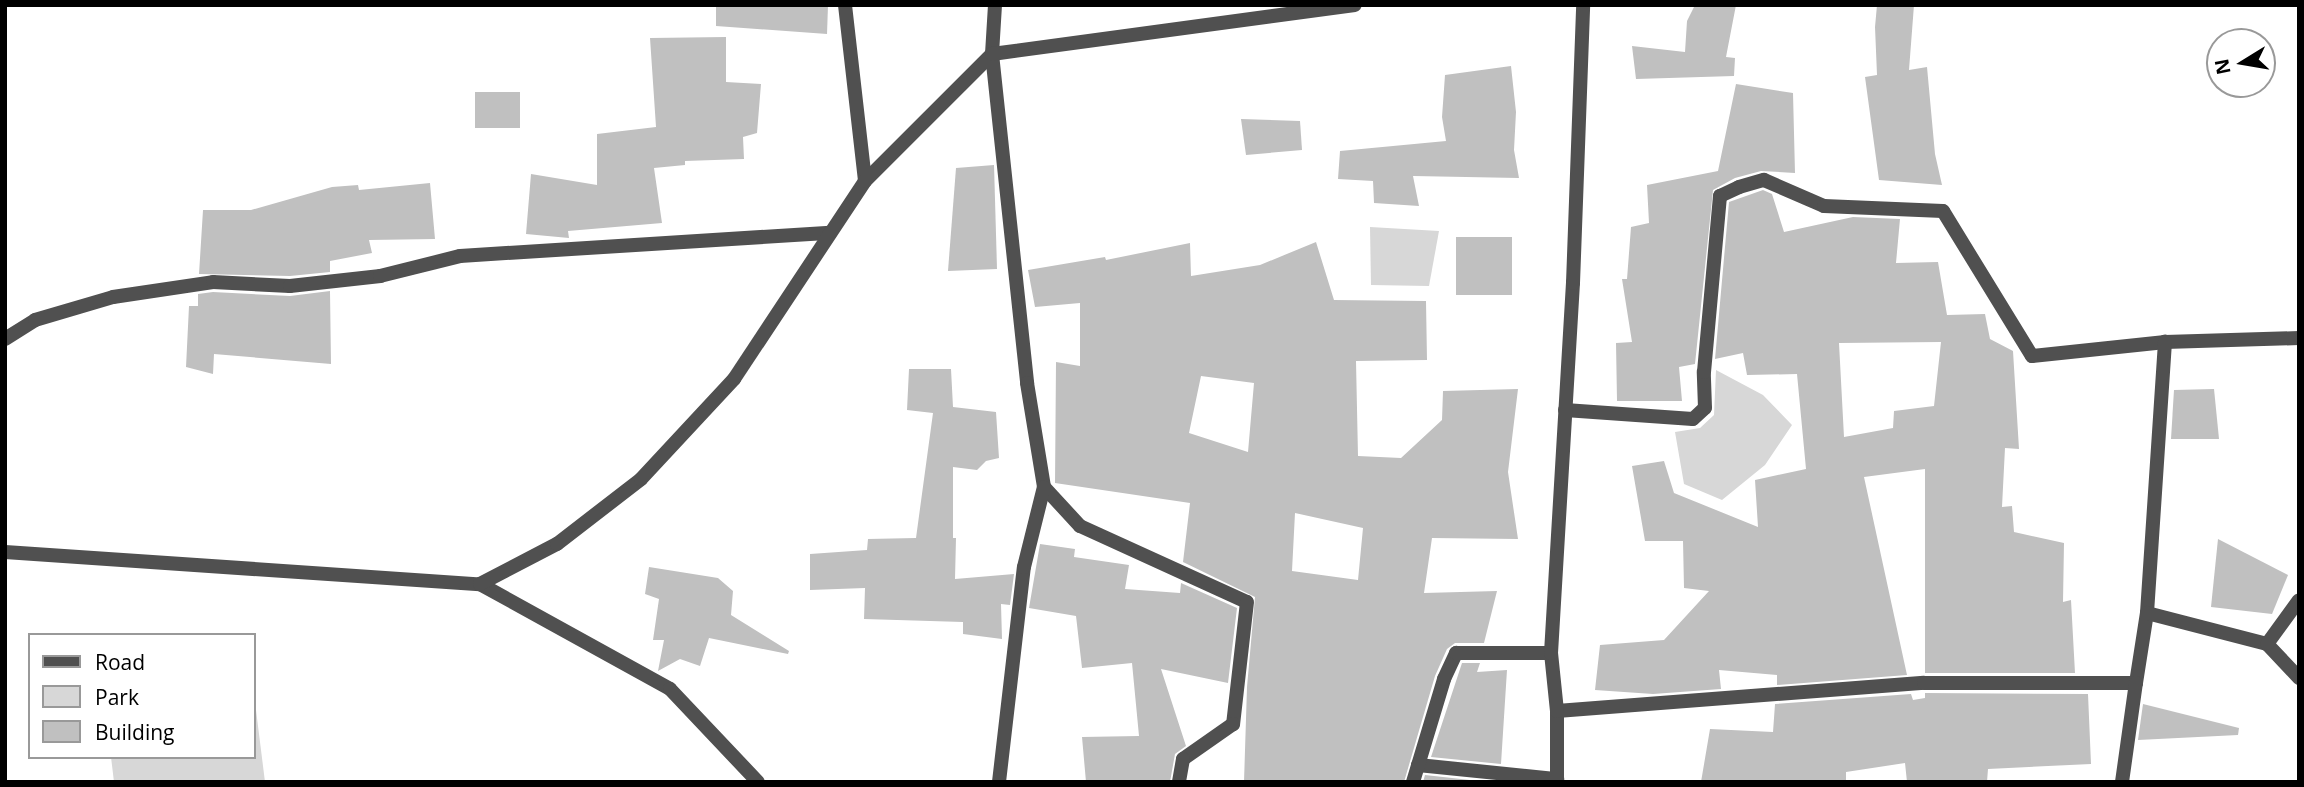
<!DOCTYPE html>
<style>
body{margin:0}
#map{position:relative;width:2304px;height:787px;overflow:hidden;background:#fff;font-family:"Open Sans",sans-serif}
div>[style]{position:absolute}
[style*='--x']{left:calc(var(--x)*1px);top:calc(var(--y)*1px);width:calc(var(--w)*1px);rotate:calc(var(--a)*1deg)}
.green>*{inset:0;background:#d7d7d7}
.building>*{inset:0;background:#c0c0c0;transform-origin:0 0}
.minor>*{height:14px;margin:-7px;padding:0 7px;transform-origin:7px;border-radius:7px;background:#505050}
.tertiary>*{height:14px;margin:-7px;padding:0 7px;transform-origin:7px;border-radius:7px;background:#505050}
span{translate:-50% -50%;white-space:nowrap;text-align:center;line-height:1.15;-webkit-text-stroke:7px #fff;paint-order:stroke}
.frame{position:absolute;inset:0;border:7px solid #000;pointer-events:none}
.legend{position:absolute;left:28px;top:633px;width:228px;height:126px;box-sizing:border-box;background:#fff;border:2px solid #999;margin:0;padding:9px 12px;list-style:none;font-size:21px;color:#000}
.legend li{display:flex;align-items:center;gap:14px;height:35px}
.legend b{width:35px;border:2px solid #999}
.north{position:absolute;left:2206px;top:28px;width:70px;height:70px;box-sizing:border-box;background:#fff;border:2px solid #999;border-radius:50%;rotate:259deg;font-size:19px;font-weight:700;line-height:28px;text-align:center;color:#000}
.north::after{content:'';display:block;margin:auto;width:24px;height:32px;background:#000;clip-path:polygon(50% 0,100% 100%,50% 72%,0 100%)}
</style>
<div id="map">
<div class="green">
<div style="clip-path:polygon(1370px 227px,1439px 231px,1429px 286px,1371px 285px)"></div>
<div style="clip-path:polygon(1716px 370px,1763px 395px,1792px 425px,1765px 465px,1722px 500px,1684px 484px,1675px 432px,1700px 428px,1714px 415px)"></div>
<div style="clip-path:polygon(254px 694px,265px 782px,114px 782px,111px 757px,254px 757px)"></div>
</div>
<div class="building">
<div style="clip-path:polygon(716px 5px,828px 5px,827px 34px,716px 26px)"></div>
<div style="clip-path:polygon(1695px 5px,1736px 5px,1726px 57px,1735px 58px,1734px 76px,1636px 79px,1632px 46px,1685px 52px,1687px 21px)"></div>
<div style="clip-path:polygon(1877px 5px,1914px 5px,1909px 70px,1927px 67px,1935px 154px,1942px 185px,1879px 180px,1865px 77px,1877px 75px,1875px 27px)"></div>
<div style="clip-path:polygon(726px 37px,726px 82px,761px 84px,757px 133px,743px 137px,744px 159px,685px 161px,685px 165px,654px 168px,662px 223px,568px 231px,569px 238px,526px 234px,531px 174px,597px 185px,597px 134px,656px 127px,650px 38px)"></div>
<div style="clip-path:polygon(1511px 66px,1516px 112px,1514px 150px,1519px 178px,1413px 176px,1419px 206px,1374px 203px,1373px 181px,1338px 179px,1340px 151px,1446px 141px,1442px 117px,1445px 75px)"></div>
<div style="clip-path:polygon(1736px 84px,1793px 93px,1795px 173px,1761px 171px,1735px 178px,1713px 190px,1695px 364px,1679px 367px,1682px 401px,1617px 401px,1616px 343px,1632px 342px,1622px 279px,1627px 279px,1631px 227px,1649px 223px,1647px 185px,1718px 171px)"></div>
<div style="left:475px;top:92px;width:45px;height:36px"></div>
<div style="clip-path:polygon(1241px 119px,1300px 121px,1302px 150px,1246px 155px)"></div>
<div style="clip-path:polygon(994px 165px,997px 269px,948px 271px,956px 168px)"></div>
<div style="clip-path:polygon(430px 183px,435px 239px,369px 240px,372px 253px,330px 261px,330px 272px,290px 276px,199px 274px,203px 210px,251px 210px,332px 187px,358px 185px,359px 190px)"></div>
<div style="clip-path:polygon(evenodd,1763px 190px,1772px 194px,1784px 232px,1853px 217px,1900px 219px,1896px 263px,1938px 262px,1947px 315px,1985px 314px,1990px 339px,2013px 351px,2019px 449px,2005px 448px,2002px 507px,2012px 506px,2014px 532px,2064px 543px,2063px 602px,2071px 600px,2075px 673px,1925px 673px,1925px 469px,1864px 477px,1907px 675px,1777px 685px,1777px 675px,1719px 670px,1721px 689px,1653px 694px,1595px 690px,1600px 645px,1664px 640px,1709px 591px,1684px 588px,1683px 541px,1645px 541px,1632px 466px,1664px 461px,1674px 493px,1758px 527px,1755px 480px,1806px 469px,1797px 374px,1747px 375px,1743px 353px,1715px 359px,1729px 202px,1763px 190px,1941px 342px,1934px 406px,1894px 411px,1893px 428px,1844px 437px,1839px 343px,1941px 342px)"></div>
<div style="left:1512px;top:237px;width:58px;height:56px;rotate:90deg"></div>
<div style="clip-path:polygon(evenodd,1316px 242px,1334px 300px,1426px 301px,1427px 360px,1356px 361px,1358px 456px,1401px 458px,1442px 420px,1443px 391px,1518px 389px,1508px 472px,1518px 539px,1432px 538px,1424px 593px,1497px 591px,1484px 643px,1455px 643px,1447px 649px,1435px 676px,1404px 782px,1244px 782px,1247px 687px,1255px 597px,1183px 562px,1190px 503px,1055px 483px,1056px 362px,1080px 366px,1080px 303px,1035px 307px,1028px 270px,1105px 257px,1106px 260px,1190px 243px,1191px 276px,1260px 265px,1316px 242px,1201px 376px,1254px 383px,1248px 452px,1189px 433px,1201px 376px,1316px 242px,1295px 513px,1363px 528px,1358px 580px,1292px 571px,1295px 513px)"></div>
<div style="clip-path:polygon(330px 291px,331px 364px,214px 354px,213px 374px,186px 367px,189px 306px,198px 306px,198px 294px,213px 292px,290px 296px)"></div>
<div style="clip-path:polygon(909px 369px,951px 369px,953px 407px,996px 412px,999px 458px,986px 461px,977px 470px,953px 467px,953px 538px,956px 538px,955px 579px,1014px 574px,1010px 605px,1001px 604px,1002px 639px,963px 634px,963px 622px,864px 619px,865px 588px,810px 590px,810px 554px,867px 550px,868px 539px,916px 538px,933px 413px,907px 410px)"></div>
<div style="clip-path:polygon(2214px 389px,2219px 439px,2171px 439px,2174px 390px)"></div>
<div style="clip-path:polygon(2218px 539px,2288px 575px,2272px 614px,2211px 607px)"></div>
<div style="clip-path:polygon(1040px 544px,1075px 549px,1074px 557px,1129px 565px,1125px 589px,1180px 593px,1181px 583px,1237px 608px,1228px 683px,1161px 669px,1186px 746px,1175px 754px,1170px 782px,1086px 782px,1082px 737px,1139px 736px,1132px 663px,1082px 668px,1076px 616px,1029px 608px)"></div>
<div style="clip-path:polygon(649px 567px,718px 578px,733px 591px,731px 615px,789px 651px,788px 654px,709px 638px,700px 666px,680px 659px,658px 671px,664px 640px,653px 640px,659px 599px,645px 594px)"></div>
<div style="clip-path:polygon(1462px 663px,1480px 663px,1477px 672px,1507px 670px,1501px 764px,1431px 757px)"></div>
<div style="clip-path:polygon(1925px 693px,2088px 694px,2091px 764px,1988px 769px,1987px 782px,1907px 782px,1905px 763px,1846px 772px,1846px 782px,1701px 782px,1710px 729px,1773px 732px,1775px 704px,1911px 694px,1913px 700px,1925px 698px)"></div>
<div style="clip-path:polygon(2143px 704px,2239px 728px,2238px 735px,2138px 740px)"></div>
<div style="clip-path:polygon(1425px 775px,1488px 782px,1423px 782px)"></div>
</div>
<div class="minor">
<div style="--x:845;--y:5;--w:177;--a:83.5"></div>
<div style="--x:995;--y:5;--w:49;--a:93.5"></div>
<div style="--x:992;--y:54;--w:331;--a:83.9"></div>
<div style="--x:1027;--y:383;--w:105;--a:80.7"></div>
<div style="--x:1044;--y:487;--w:53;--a:47.3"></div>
<div style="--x:1080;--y:526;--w:183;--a:24.5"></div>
<div style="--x:1247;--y:602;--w:123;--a:96.5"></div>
<div style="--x:1233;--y:724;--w:61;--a:145"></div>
<div style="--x:1183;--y:759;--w:23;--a:100"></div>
<div style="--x:5;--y:339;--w:36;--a:-32"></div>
<div style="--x:35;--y:320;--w:81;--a:-16.4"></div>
<div style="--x:113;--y:297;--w:101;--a:-8.5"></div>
<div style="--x:213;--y:282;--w:77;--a:3"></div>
<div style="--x:290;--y:286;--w:91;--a:-6.3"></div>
<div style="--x:380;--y:276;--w:82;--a:-14"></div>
<div style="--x:460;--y:256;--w:371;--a:-3.6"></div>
<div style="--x:1565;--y:410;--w:128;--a:4"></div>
<div style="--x:1693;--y:419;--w:16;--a:-43"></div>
<div style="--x:1705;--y:408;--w:36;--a:-92"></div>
<div style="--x:1704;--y:372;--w:177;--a:-84.8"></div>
<div style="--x:1720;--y:196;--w:21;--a:-25"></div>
<div style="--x:1739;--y:187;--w:26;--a:-16"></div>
<div style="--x:1764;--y:180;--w:65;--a:23.4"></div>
<div style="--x:1824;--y:206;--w:119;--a:2.4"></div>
<div style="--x:1943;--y:211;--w:170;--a:58.5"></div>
<div style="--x:2032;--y:356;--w:134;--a:-6"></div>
<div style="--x:2165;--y:342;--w:134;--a:-1.7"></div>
<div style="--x:480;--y:584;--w:217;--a:28.9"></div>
<div style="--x:670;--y:689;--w:128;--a:46.6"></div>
<div style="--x:2147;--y:613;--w:272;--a:-86.2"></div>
<div style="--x:2267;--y:644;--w:47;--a:46.7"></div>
<div style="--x:1557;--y:711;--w:368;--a:-4.4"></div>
<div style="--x:1924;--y:683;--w:212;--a:0"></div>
<div style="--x:2136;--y:683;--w:71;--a:-81.1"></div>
<div style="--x:2147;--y:613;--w:124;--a:14.5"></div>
<div style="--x:2267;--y:644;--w:54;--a:-54"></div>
<div style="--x:1418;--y:765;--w:140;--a:5.8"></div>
<div style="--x:999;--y:782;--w:216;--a:-83.4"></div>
<div style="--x:1024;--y:567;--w:82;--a:-76"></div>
<div style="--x:1413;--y:782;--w:108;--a:-73.2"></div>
<div style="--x:1444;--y:679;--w:29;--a:-65"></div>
<div style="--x:1456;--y:653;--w:95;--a:0"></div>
<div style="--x:2122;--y:782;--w:100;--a:-82"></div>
</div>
<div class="tertiary">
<div style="--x:5;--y:552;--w:476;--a:3.9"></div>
<div style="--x:480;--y:584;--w:87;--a:-27.5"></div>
<div style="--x:557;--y:544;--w:106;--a:-37.7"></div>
<div style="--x:641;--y:479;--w:137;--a:-47.1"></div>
<div style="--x:734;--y:379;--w:237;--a:-56.5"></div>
<div style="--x:865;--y:181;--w:180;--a:-45"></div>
<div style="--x:992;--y:54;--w:366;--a:-7.7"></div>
<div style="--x:1557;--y:782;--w:71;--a:-90"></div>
<div style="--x:1557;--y:711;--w:58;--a:-95.9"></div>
<div style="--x:1551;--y:653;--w:371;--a:-86.6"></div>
<div style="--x:1573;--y:283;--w:278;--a:-87.9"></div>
</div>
<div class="frame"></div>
<ul class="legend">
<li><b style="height:9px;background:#505050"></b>Road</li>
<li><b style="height:19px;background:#d7d7d7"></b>Park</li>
<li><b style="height:19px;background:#c0c0c0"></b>Building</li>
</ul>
<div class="north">N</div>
</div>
